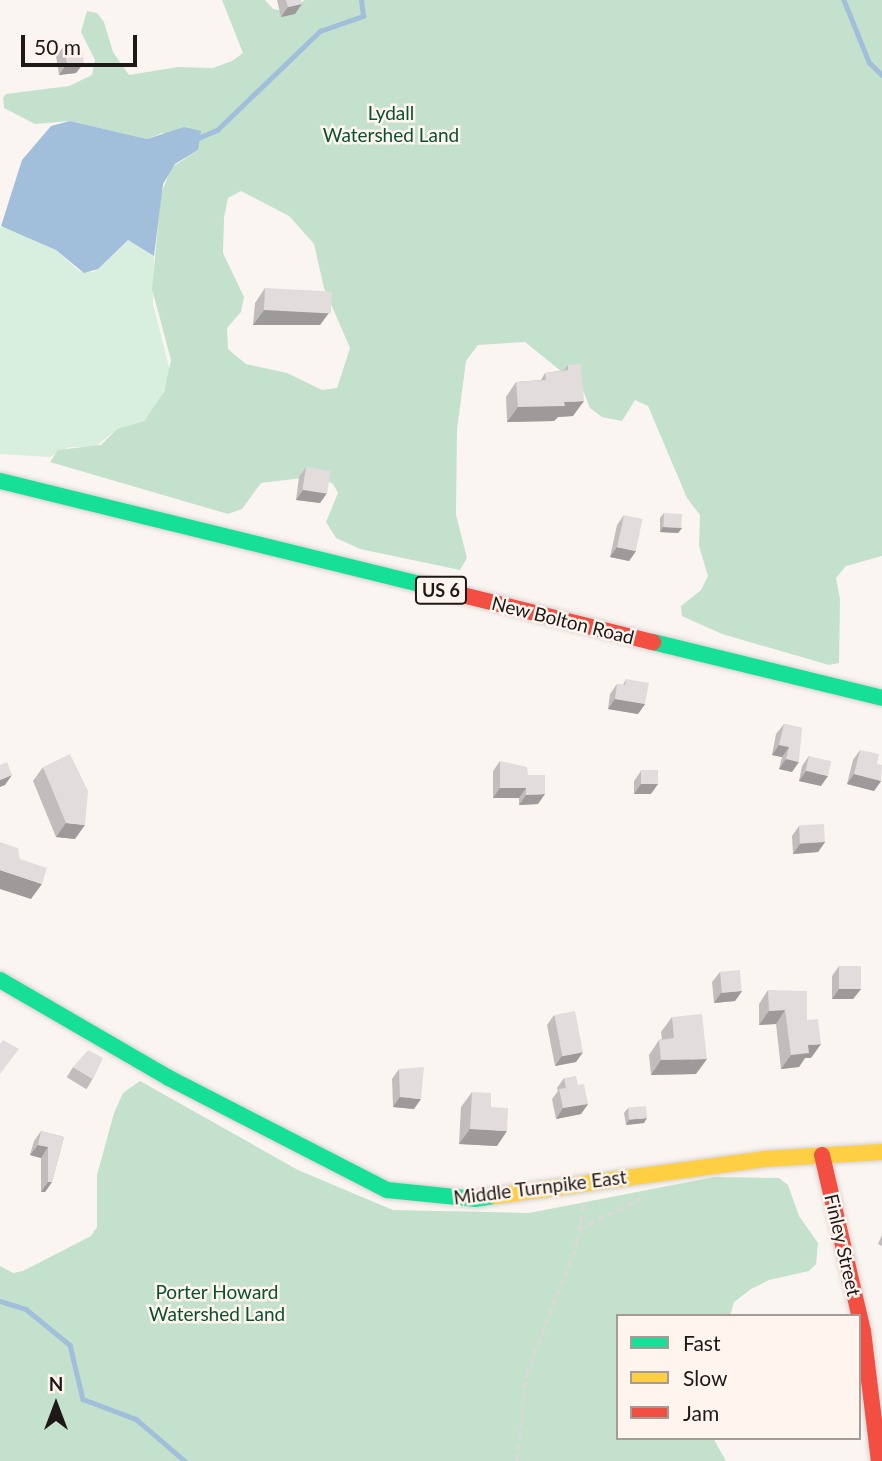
<!DOCTYPE html>
<style>
body{margin:0}
#map{position:relative;width:882px;height:1461px;overflow:hidden;background:#fbf5f2;font-family:Lato,sans-serif}
div>[style]{position:absolute}
[style*='--x']{left:calc(var(--x)*1px);top:calc(var(--y)*1px);width:calc(var(--w)*1px);rotate:calc(var(--a)*1deg)}
.green>*{inset:0;background:#d8eede}
.forest>*{inset:0;background:#c4e1cd}
.water>*{inset:0;background:#a1bfdb}
.stream>*{height:4.5px;margin:-2.25px;padding:0 2.25px;transform-origin:2.25px;border-radius:2.25px;background:#a1bfdb}
.path>*{height:2.5px;margin-top:-1.25px;transform-origin:0;background:repeating-linear-gradient(90deg,#dbd9d8 0 7px,transparent 0 10.5px)}
.roads{filter:drop-shadow(0 0 2px #d5d0cd) drop-shadow(0 0 2px #d5d0cd)}
.fast>*{height:16px;margin:-8px;padding:0 8px;transform-origin:8px;border-radius:8px;background:#16e098}
.slow>*{height:16px;margin:-8px;padding:0 8px;transform-origin:8px;border-radius:8px;background:#ffcf43}
.jam>*{height:16px;margin:-8px;padding:0 8px;transform-origin:8px;border-radius:8px;background:#f24e42}
.wall>*{inset:0;background:#c2bdbd;transform-origin:0 0}
.shaded-wall>*{inset:0;background:#9e9a9a}
.building>*{inset:0;background:#e2dcdc;transform-origin:0 0}
span{translate:-50% -50%;white-space:nowrap;text-align:center;line-height:1.15;-webkit-text-stroke:5px #fff4ee;paint-order:stroke}
.shield-label span{padding:2px 5px;background:#fff4ee;border:2px solid;border-radius:5px;-webkit-text-stroke-width:0}
.shield-label{font-size:18px;color:#1e1916;font-weight:700}
.park-label{font-size:19px;color:#085131}
.street-label{font-size:19px;color:#1e1916}
.legend{position:absolute;left:616px;top:1314px;width:245px;height:126px;box-sizing:border-box;background:#fff4ee;border:2px solid #a59c98;margin:0;padding:9px 12px;list-style:none;font-size:21px;color:#1e1916}
.legend li{display:flex;align-items:center;gap:14px;height:35px}
.legend b{width:35px;border:2px solid #a59c98}
.north{position:absolute;left:21px;top:1370px;width:70px;height:70px;-webkit-text-stroke:5px #fff4ee;paint-order:stroke;rotate:0deg;font-size:19px;font-weight:700;line-height:28px;text-align:center;color:#1e1916}
.north::after{content:'';display:block;margin:auto;width:24px;height:32px;background:#1e1916;clip-path:polygon(50% 0,100% 100%,50% 72%,0 100%)}
.scale{position:absolute;left:21px;top:35px;width:116px;height:32px;box-sizing:border-box;border:4px solid #1e1916;border-top:0;padding-left:9px;font-size:21px;line-height:24px;white-space:nowrap;color:#1e1916;-webkit-text-stroke:5px #fff4ee;paint-order:stroke}
</style>
<div id="map">
<div class="green">
<div style="clip-path:polygon(0 227px,12px 228px,56px 250px,79px 271px,94px 272px,128px 240px,154px 256px,153px 303px,170px 371px,162px 396px,144px 421px,117px 429px,95px 447px,69px 447px,50px 457px,0 454px)"></div>
</div>
<div class="forest">
<div style="clip-path:polygon(evenodd,222px 0,265px 0,273px 9px,284px 11px,305px 0,882px 0,882px 556px,846px 566px,836px 578px,840px 599px,839px 663px,829px 665px,722px 634px,682px 616px,681px 606px,701px 590px,708px 576px,699px 546px,700px 515px,687px 498px,648px 406px,635px 400px,622px 421px,602px 417px,590px 408px,582px 388px,525px 342px,478px 345px,466px 361px,457px 430px,456px 515px,467px 558px,460px 570px,360px 549px,336px 538px,326px 522px,338px 493px,333px 484px,319px 476px,261px 483px,242px 509px,228px 514px,50px 462px,58px 450px,101px 445px,117px 429px,144px 421px,164px 392px,171px 360px,152px 289px,161px 194px,171px 168px,198px 150px,162px 133px,147px 139px,70px 121px,35px 124px,4px 108px,3px 98px,6px 94px,69px 86px,92px 75px,95px 60px,81px 32px,87px 11px,97px 13px,104px 22px,113px 52px,129px 75px,178px 67px,213px 68px,232px 61px,243px 53px,222px 0,241px 191px,289px 216px,314px 244px,324px 288px,350px 348px,337px 388px,322px 390px,287px 373px,246px 364px,228px 349px,227px 328px,241px 312px,244px 297px,223px 253px,224px 218px,228px 198px,241px 191px)"></div>
<div style="clip-path:polygon(140px 1081px,298px 1170px,393px 1210px,529px 1213px,714px 1177px,779px 1178px,788px 1185px,799px 1216px,818px 1243px,816px 1264px,809px 1271px,769px 1280px,751px 1289px,734px 1302px,730px 1316px,618px 1316px,618px 1438px,713px 1438px,726px 1461px,0 1461px,0 1266px,13px 1273px,23px 1271px,91px 1236px,97px 1227px,97px 1175px,114px 1113px,123px 1093px)"></div>
</div>
<div class="water">
<div style="clip-path:polygon(70px 121px,147px 139px,184px 127px,201px 131px,198px 150px,175px 164px,163px 184px,154px 256px,128px 240px,98px 269px,84px 273px,56px 250px,1px 226px,22px 160px,51px 126px)"></div>
</div>
<div class="stream">
<div style="--x:844;--y:0;--w:67;--a:68"></div>
<div style="--x:869;--y:62;--w:18;--a:45"></div>
<div style="--x:198;--y:138;--w:21;--a:-23"></div>
<div style="--x:217;--y:130;--w:143;--a:-43.9"></div>
<div style="--x:320;--y:31;--w:46;--a:-19.2"></div>
<div style="--x:363;--y:16;--w:16;--a:-97"></div>
<div style="--x:0;--y:1301;--w:27;--a:17"></div>
<div style="--x:26;--y:1309;--w:57;--a:39.3"></div>
<div style="--x:70;--y:1345;--w:56;--a:76.5"></div>
<div style="--x:83;--y:1399;--w:57;--a:20.7"></div>
<div style="--x:136;--y:1419;--w:65;--a:40.6"></div>
</div>
<div class="path">
<div style="--x:579;--y:1229;--w:74;--a:-26.6"></div>
<div style="--x:517;--y:1461;--w:87;--a:-84.1"></div>
<div style="--x:526;--y:1374;--w:141;--a:-68.7"></div>
<div style="--x:577;--y:1243;--w:42;--a:-80.3"></div>
</div>
<div class="roads">
<div class="fast">
<div style="--x:0;--y:481;--w:443;--a:13.8"></div>
<div style="--x:653;--y:642;--w:236;--a:13.7"></div>
<div style="--x:0;--y:980;--w:195;--a:30.1"></div>
<div style="--x:169;--y:1078;--w:245;--a:27.2"></div>
<div style="--x:387;--y:1190;--w:88;--a:5.8"></div>
<div style="--x:475;--y:1199;--w:20;--a:-9"></div>
</div>
<div class="slow">
<div style="--x:495;--y:1196;--w:272;--a:-7.8"></div>
<div style="--x:764;--y:1159;--w:118;--a:-3.4"></div>
</div>
<div class="jam">
<div style="--x:430;--y:587;--w:230;--a:13.9"></div>
<div style="--x:822;--y:1155;--w:181;--a:76.9"></div>
<div style="--x:863;--y:1331;--w:131;--a:83"></div>
</div>
</div>
<div class="wall">
<div style="clip-path:polygon(277px 0,301px 0,295px 14px,281px 17px)"></div>
<div style="clip-path:polygon(64px 46px,76px 73px,59px 75px,56px 56px)"></div>
<div style="clip-path:polygon(265px 288px,331px 310px,320px 325px,253px 325px,255px 303px)"></div>
<div style="clip-path:polygon(568px 365px,573px 416px,558px 417px,554px 421px,507px 422px,506px 397px,516px 382px,541px 380px,545px 373px,564px 370px)"></div>
<div style="clip-path:polygon(306px 467px,327px 493px,320px 503px,296px 500px,299px 477px)"></div>
<div style="clip-path:polygon(664px 513px,682px 528px,678px 533px,660px 532px,660px 518px)"></div>
<div style="clip-path:polygon(624px 515px,636px 551px,629px 561px,610px 557px,617px 525px)"></div>
<div style="clip-path:polygon(626px 679px,645px 704px,638px 714px,608px 709px,610px 694px,617px 684px,623px 685px)"></div>
<div style="clip-path:polygon(784px 724px,802px 728px,792px 772px,779px 769px,782px 757px,772px 755px,776px 734px)"></div>
<div style="clip-path:polygon(860px 750px,877px 764px,881px 781px,874px 791px,847px 784px,853px 760px)"></div>
<div style="clip-path:polygon(809px 756px,821px 786px,799px 781px,802px 766px)"></div>
<div style="clip-path:polygon(500px 761px,528px 775px,538px 804px,519px 805px,519px 798px,493px 798px,493px 771px)"></div>
<div style="clip-path:polygon(43px 767px,75px 839px,56px 837px,33px 781px)"></div>
<div style="clip-path:polygon(641px 771px,651px 794px,634px 794px,634px 781px)"></div>
<div style="clip-path:polygon(799px 826px,825px 842px,818px 852px,793px 854px,792px 836px)"></div>
<div style="clip-path:polygon(839px 966px,861px 989px,853px 999px,832px 999px,832px 976px)"></div>
<div style="clip-path:polygon(720px 972px,742px 991px,735px 1001px,714px 1003px,712px 982px)"></div>
<div style="clip-path:polygon(768px 990px,807px 1020px,811px 1058px,805px 1058px,799px 1067px,781px 1069px,776px 1024px,759px 1025px,759px 1004px)"></div>
<div style="clip-path:polygon(554px 1015px,583px 1052px,576px 1062px,555px 1066px,547px 1025px)"></div>
<div style="clip-path:polygon(672px 1017px,696px 1074px,651px 1075px,649px 1055px,659px 1040px,662px 1039px,661px 1032px)"></div>
<div style="left:73px;top:1067px;width:23px;height:12px;rotate:31deg"></div>
<div style="clip-path:polygon(399px 1069px,414px 1109px,393px 1107px,392px 1079px)"></div>
<div style="clip-path:polygon(564px 1078px,578px 1085px,588px 1104px,581px 1114px,556px 1119px,552px 1099px,558px 1091px,557px 1088px)"></div>
<div style="clip-path:polygon(472px 1092px,491px 1107px,497px 1146px,459px 1144px,461px 1107px)"></div>
<div style="clip-path:polygon(628px 1108px,644px 1123px,626px 1125px,624px 1113px)"></div>
<div style="clip-path:polygon(41px 1131px,64px 1137px,52px 1182px,45px 1192px,41px 1192px,41px 1158px,30px 1155px,34px 1141px)"></div>
<div style="clip-path:polygon(882px 1235px,882px 1246px,878px 1244px)"></div>
</div>
<div class="shaded-wall">
<div style="clip-path:polygon(302px 4px,295px 14px,281px 17px,288px 7px)"></div>
<div style="clip-path:polygon(84px 63px,76px 73px,59px 75px,66px 65px)"></div>
<div style="clip-path:polygon(264px 310px,331px 310px,320px 325px,253px 325px)"></div>
<div style="clip-path:polygon(584px 401px,573px 416px,558px 417px,554px 421px,507px 422px,518px 407px,564px 402px)"></div>
<div style="clip-path:polygon(303px 490px,327px 493px,320px 503px,296px 500px)"></div>
<div style="clip-path:polygon(663px 527px,682px 528px,678px 533px,660px 532px)"></div>
<div style="clip-path:polygon(617px 547px,636px 551px,629px 561px,610px 557px)"></div>
<div style="clip-path:polygon(615px 699px,645px 704px,638px 714px,608px 709px)"></div>
<div style="clip-path:polygon(779px 745px,789px 747px,782px 757px,772px 755px)"></div>
<div style="clip-path:polygon(786px 759px,799px 762px,792px 772px,779px 769px)"></div>
<div style="clip-path:polygon(806px 771px,828px 776px,821px 786px,799px 781px)"></div>
<div style="clip-path:polygon(854px 774px,881px 781px,874px 791px,847px 784px)"></div>
<div style="clip-path:polygon(12px 775px,5px 785px,0 787px,0 780px)"></div>
<div style="clip-path:polygon(641px 784px,658px 784px,651px 794px,634px 794px)"></div>
<div style="clip-path:polygon(500px 788px,526px 788px,519px 798px,493px 798px)"></div>
<div style="clip-path:polygon(545px 794px,538px 804px,519px 805px,526px 795px)"></div>
<div style="clip-path:polygon(66px 823px,85px 825px,75px 839px,56px 837px)"></div>
<div style="clip-path:polygon(825px 842px,818px 852px,793px 854px,800px 844px)"></div>
<div style="clip-path:polygon(0 870px,42px 884px,31px 899px,0 889px)"></div>
<div style="clip-path:polygon(839px 989px,861px 989px,853px 999px,832px 999px)"></div>
<div style="clip-path:polygon(742px 991px,735px 1001px,714px 1003px,721px 993px)"></div>
<div style="clip-path:polygon(785px 1010px,776px 1024px,759px 1025px,769px 1011px)"></div>
<div style="clip-path:polygon(821px 1044px,811px 1058px,805px 1058px,799px 1067px,781px 1069px,791px 1055px,808px 1045px)"></div>
<div style="clip-path:polygon(583px 1052px,576px 1062px,555px 1066px,562px 1056px)"></div>
<div style="clip-path:polygon(707px 1059px,696px 1074px,651px 1075px,661px 1060px)"></div>
<div style="clip-path:polygon(400px 1097px,421px 1099px,414px 1109px,393px 1107px)"></div>
<div style="clip-path:polygon(588px 1104px,581px 1114px,556px 1119px,563px 1108px)"></div>
<div style="clip-path:polygon(647px 1118px,644px 1123px,626px 1125px,629px 1120px)"></div>
<div style="clip-path:polygon(470px 1129px,507px 1131px,497px 1146px,459px 1144px)"></div>
<div style="clip-path:polygon(38px 1145px,48px 1147px,41px 1158px,30px 1155px)"></div>
<div style="clip-path:polygon(48px 1182px,52px 1182px,45px 1192px,41px 1192px)"></div>
</div>
<div class="building">
<div style="clip-path:polygon(286px 0,301px 0,302px 4px,288px 7px)"></div>
<div style="left:81px;top:44px;width:19px;height:17px;rotate:81deg"></div>
<div style="left:265px;top:288px;width:67px;height:22px;rotate:3deg"></div>
<div style="clip-path:polygon(581px 364px,584px 401px,564px 402px,565px 406px,518px 407px,516px 382px,546px 380px,545px 373px,568px 370px,568px 365px)"></div>
<div style="left:306px;top:467px;width:25px;height:23px;rotate:9deg"></div>
<div style="left:664px;top:513px;width:18px;height:14px;rotate:3deg"></div>
<div style="left:624px;top:515px;width:19px;height:33px;rotate:12deg"></div>
<div style="clip-path:polygon(626px 679px,649px 683px,645px 704px,615px 699px,617px 684px,625px 685px)"></div>
<div style="clip-path:polygon(784px 724px,802px 728px,799px 762px,786px 759px,789px 747px,779px 745px)"></div>
<div style="clip-path:polygon(860px 750px,879px 754px,877px 764px,882px 765px,881px 781px,854px 774px)"></div>
<div style="clip-path:polygon(70px 754px,88px 791px,85px 825px,66px 823px,43px 767px)"></div>
<div style="left:809px;top:756px;width:23px;height:15px;rotate:13deg"></div>
<div style="clip-path:polygon(500px 761px,527px 767px,528px 775px,545px 775px,545px 794px,526px 795px,526px 788px,500px 788px)"></div>
<div style="clip-path:polygon(7px 762px,12px 775px,0 780px,0 765px)"></div>
<div style="left:658px;top:770px;width:14px;height:17px;rotate:90deg"></div>
<div style="left:824px;top:824px;width:18px;height:25px;rotate:87deg"></div>
<div style="clip-path:polygon(0 842px,18px 848px,20px 859px,47px 868px,42px 884px,0 870px)"></div>
<div style="left:839px;top:966px;width:22px;height:23px"></div>
<div style="left:740px;top:970px;width:21px;height:20px;rotate:85deg"></div>
<div style="clip-path:polygon(768px 990px,807px 991px,807px 1020px,818px 1019px,821px 1044px,808px 1045px,809px 1053px,791px 1055px,785px 1010px,769px 1011px)"></div>
<div style="left:575px;top:1011px;width:42px;height:21px;rotate:79deg"></div>
<div style="clip-path:polygon(702px 1014px,707px 1059px,661px 1060px,659px 1040px,674px 1038px,672px 1017px)"></div>
<div style="clip-path:polygon(3px 1040px,19px 1049px,0 1074px,0 1044px)"></div>
<div style="clip-path:polygon(88px 1050px,103px 1058px,93px 1079px,73px 1067px)"></div>
<div style="clip-path:polygon(424px 1067px,421px 1099px,400px 1097px,399px 1069px)"></div>
<div style="clip-path:polygon(576px 1076px,578px 1085px,584px 1084px,588px 1104px,563px 1108px,559px 1089px,566px 1088px,564px 1078px)"></div>
<div style="clip-path:polygon(472px 1092px,491px 1093px,491px 1107px,508px 1108px,507px 1131px,470px 1129px)"></div>
<div style="left:646px;top:1106px;width:12px;height:18px;rotate:85deg"></div>
<div style="clip-path:polygon(41px 1131px,64px 1137px,52px 1182px,48px 1182px,48px 1147px,38px 1145px)"></div>
</div>
<div class="shield-label">
<span style="left:441px;top:590px">US 6</span>
</div>
<div class="park-label">
<span style="left:391px;top:124px">Lydall<br>Watershed Land</span>
<span style="left:217px;top:1303px">Porter Howard<br>Watershed Land</span>
</div>
<div class="street-label">
<span style="left:563px;top:620px;rotate:14deg">New Bolton Road</span>
<span style="left:540px;top:1187px;rotate:-7deg">Middle Turnpike East</span>
<span style="left:843px;top:1245px;rotate:77deg">Finley Street</span>
</div>
<ul class="legend">
<li><b style="height:9px;background:#16e098"></b>Fast</li>
<li><b style="height:9px;background:#ffcf43"></b>Slow</li>
<li><b style="height:9px;background:#f24e42"></b>Jam</li>
</ul>
<div class="north">N</div>
<div class="scale">50 m</div>
</div>
